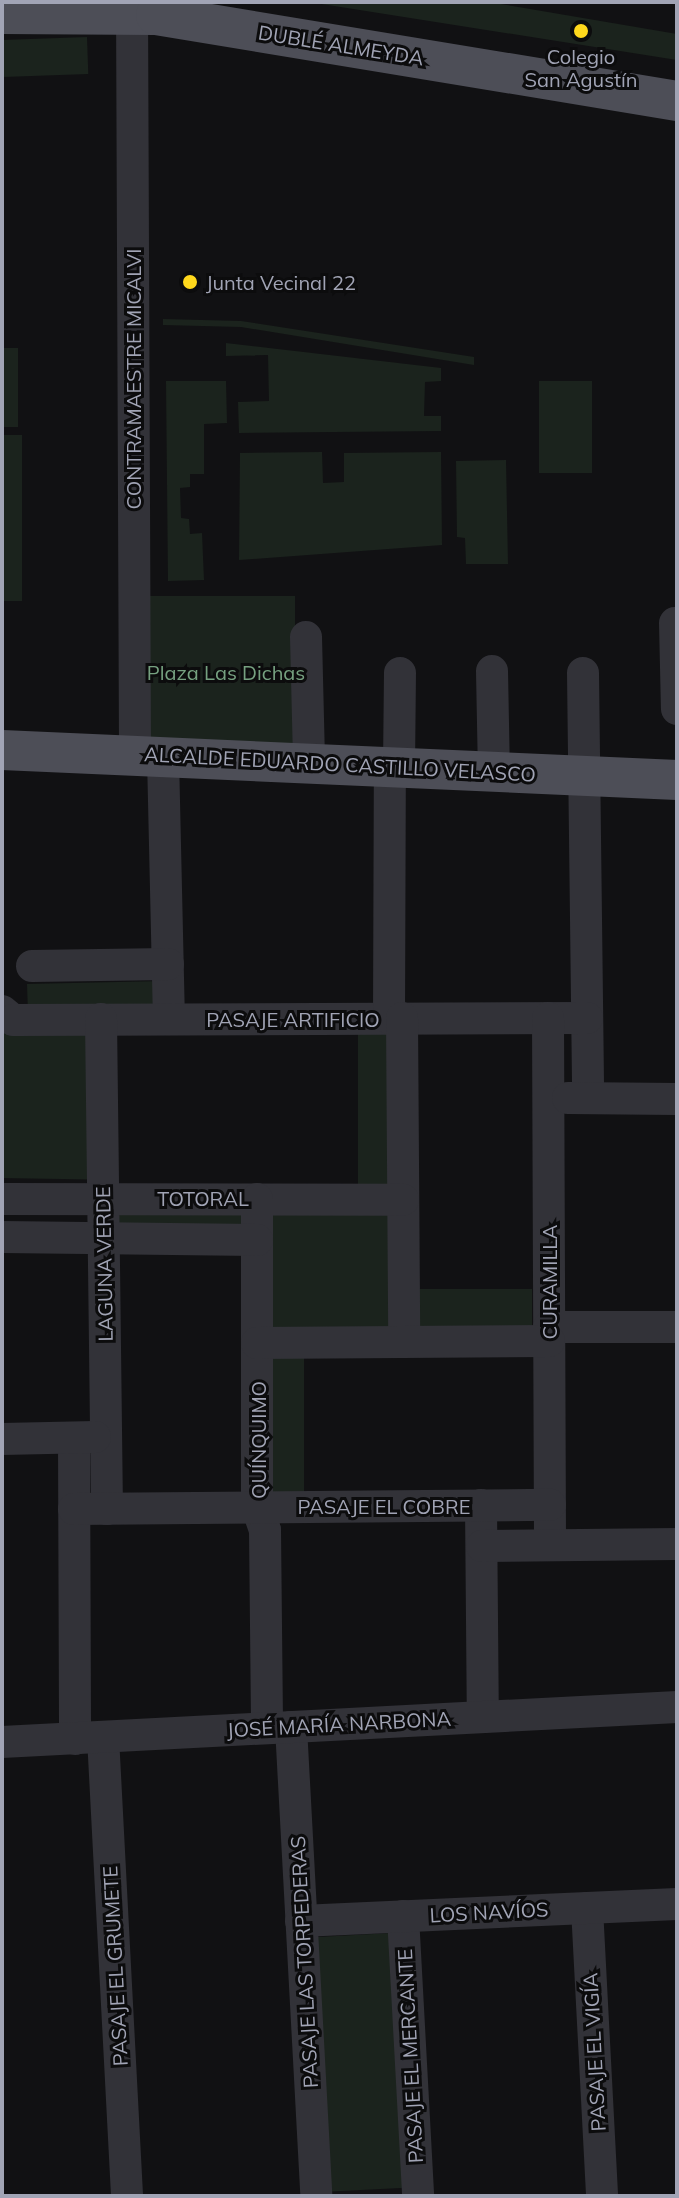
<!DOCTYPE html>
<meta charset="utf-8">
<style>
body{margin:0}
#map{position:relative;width:679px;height:2198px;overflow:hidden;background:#111113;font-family:Mulish,sans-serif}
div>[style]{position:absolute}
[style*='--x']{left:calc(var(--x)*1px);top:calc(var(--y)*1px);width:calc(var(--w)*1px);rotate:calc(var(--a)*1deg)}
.green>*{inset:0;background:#1b231d;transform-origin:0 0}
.minor>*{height:32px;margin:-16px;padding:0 16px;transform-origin:16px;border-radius:16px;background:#323238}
.major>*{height:40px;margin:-20px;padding:0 20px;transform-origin:20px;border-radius:20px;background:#4d4e57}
.dots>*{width:22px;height:22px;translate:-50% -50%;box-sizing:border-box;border:4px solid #0c0c0d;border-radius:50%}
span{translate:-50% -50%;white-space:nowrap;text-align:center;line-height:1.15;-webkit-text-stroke:6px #0c0c0d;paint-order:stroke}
.street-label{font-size:20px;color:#a1a4b5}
.poi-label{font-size:20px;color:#a1a4b5}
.left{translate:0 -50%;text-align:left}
.park-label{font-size:20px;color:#76a180}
.frame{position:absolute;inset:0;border:4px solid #a1a4b5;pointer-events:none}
</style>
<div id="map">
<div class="green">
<div style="clip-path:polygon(309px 2px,501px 4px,677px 34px,677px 60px)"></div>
<div style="left:87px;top:37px;width:37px;height:85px;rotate:88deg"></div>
<div style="clip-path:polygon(163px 319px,241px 321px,474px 357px,474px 365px,241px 327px,163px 325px)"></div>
<div style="clip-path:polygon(226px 343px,441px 368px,441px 381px,425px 382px,424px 416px,441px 416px,441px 431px,239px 433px,238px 402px,269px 401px,268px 355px,226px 356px)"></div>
<div style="left:18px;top:348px;width:79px;height:16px;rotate:90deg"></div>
<div style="clip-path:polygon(166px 381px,226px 381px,227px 423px,204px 424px,204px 474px,190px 474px,190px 487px,180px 488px,181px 518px,189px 519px,190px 534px,202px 533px,204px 580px,168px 581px)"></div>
<div style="left:539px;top:381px;width:53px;height:92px"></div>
<div style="left:2px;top:435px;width:20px;height:166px"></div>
<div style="clip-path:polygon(322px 452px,323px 483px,344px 482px,344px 453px,441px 452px,442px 545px,239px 560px,240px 453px)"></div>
<div style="clip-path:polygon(506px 460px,508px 564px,466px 564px,465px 538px,457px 537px,456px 461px)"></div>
<div style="left:295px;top:596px;width:148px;height:146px;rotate:90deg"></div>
<div style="clip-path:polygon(162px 981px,163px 1017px,28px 1014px,27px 984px)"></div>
<div style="left:2px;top:1028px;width:92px;height:150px;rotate:1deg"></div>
<div style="left:358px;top:1030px;width:32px;height:155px"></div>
<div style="left:110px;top:1192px;width:135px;height:39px"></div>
<div style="left:262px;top:1201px;width:133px;height:135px;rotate:1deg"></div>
<div style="left:532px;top:1289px;width:40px;height:117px;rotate:90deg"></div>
<div style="left:266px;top:1351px;width:38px;height:144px"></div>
<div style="left:392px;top:1933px;width:255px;height:79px;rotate:87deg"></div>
</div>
<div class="minor">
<div style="--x:132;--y:2;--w:753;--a:89.77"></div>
<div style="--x:675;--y:623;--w:86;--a:88.7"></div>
<div style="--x:306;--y:637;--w:126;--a:88.6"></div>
<div style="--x:492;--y:671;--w:100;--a:88.9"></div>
<div style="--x:583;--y:673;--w:425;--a:89.3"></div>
<div style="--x:163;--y:757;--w:262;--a:88.7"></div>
<div style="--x:399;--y:767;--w:94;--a:-89.4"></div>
<div style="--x:32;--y:966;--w:136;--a:-0.8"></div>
<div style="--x:2;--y:1011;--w:14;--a:39"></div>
<div style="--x:13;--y:1020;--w:574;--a:-0.2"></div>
<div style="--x:389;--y:1018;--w:251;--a:-89.8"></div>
<div style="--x:402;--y:1018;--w:324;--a:89.6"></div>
<div style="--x:548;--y:1018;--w:527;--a:89.78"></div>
<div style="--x:101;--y:1019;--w:490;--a:89.3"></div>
<div style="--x:568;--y:1098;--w:109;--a:0.5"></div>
<div style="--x:2;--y:1199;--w:401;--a:0.1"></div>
<div style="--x:257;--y:1199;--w:308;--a:90"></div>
<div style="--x:257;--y:1507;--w:24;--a:71"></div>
<div style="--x:265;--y:1530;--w:198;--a:89.4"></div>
<div style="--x:2;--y:1237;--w:255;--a:0.7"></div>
<div style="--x:549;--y:1327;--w:128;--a:0"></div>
<div style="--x:257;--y:1343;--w:292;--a:-0.4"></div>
<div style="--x:74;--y:1438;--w:301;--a:89.8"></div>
<div style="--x:2;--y:1439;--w:93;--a:-1.2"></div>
<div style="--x:481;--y:1505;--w:212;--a:89.5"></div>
<div style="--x:74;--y:1509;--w:476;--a:-0.5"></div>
<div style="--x:482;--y:1546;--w:195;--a:-0.6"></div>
<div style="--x:291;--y:1727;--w:470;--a:86.9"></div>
<div style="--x:103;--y:1737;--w:460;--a:87"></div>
<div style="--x:2;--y:1742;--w:676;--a:-2.97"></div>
<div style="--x:587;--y:1908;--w:288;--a:87"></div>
<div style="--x:403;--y:1916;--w:280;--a:86.9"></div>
<div style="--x:301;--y:1921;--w:376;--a:-2.6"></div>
</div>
<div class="major">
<div style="--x:2;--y:14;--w:154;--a:0.4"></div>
<div style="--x:156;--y:15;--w:528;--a:9.37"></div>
<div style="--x:2;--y:750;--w:676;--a:2.54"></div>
</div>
<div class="dots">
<div style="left:581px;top:31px;background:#ffd81c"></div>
<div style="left:190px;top:282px;background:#ffd81c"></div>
</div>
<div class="street-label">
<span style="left:341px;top:45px;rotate:9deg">DUBLÉ ALMEYDA</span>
<span style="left:133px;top:379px;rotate:-90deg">CONTRAMAESTRE MICALVI</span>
<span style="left:340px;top:764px;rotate:3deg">ALCALDE EDUARDO CASTILLO VELASCO</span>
<span style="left:293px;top:1019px">PASAJE ARTIFICIO</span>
<span style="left:203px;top:1198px">TOTORAL</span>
<span style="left:104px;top:1264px;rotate:-91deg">LAGUNA VERDE</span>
<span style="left:549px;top:1282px;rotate:-90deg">CURAMILLA</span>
<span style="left:258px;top:1440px;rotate:-90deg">QUÍNQUIMO</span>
<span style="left:384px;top:1506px">PASAJE EL COBRE</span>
<span style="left:339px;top:1724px;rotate:-3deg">JOSÉ MARÍA NARBONA</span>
<span style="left:489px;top:1912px;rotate:-3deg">LOS NAVÍOS</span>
<span style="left:304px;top:1962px;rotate:-93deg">PASAJE LAS TORPEDERAS</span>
<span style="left:115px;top:1966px;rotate:-93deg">PASAJE EL GRUMETE</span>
<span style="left:594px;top:2052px;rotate:-93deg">PASAJE EL VIGÍA</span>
<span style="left:410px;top:2056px;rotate:-93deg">PASAJE EL MERCANTE</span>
</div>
<div class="poi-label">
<span style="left:581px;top:68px">Colegio<br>San Agustín</span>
<span class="left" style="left:206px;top:282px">Junta Vecinal 22</span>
</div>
<div class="park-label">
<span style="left:226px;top:672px">Plaza Las Dichas</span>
</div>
<div class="frame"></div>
</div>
